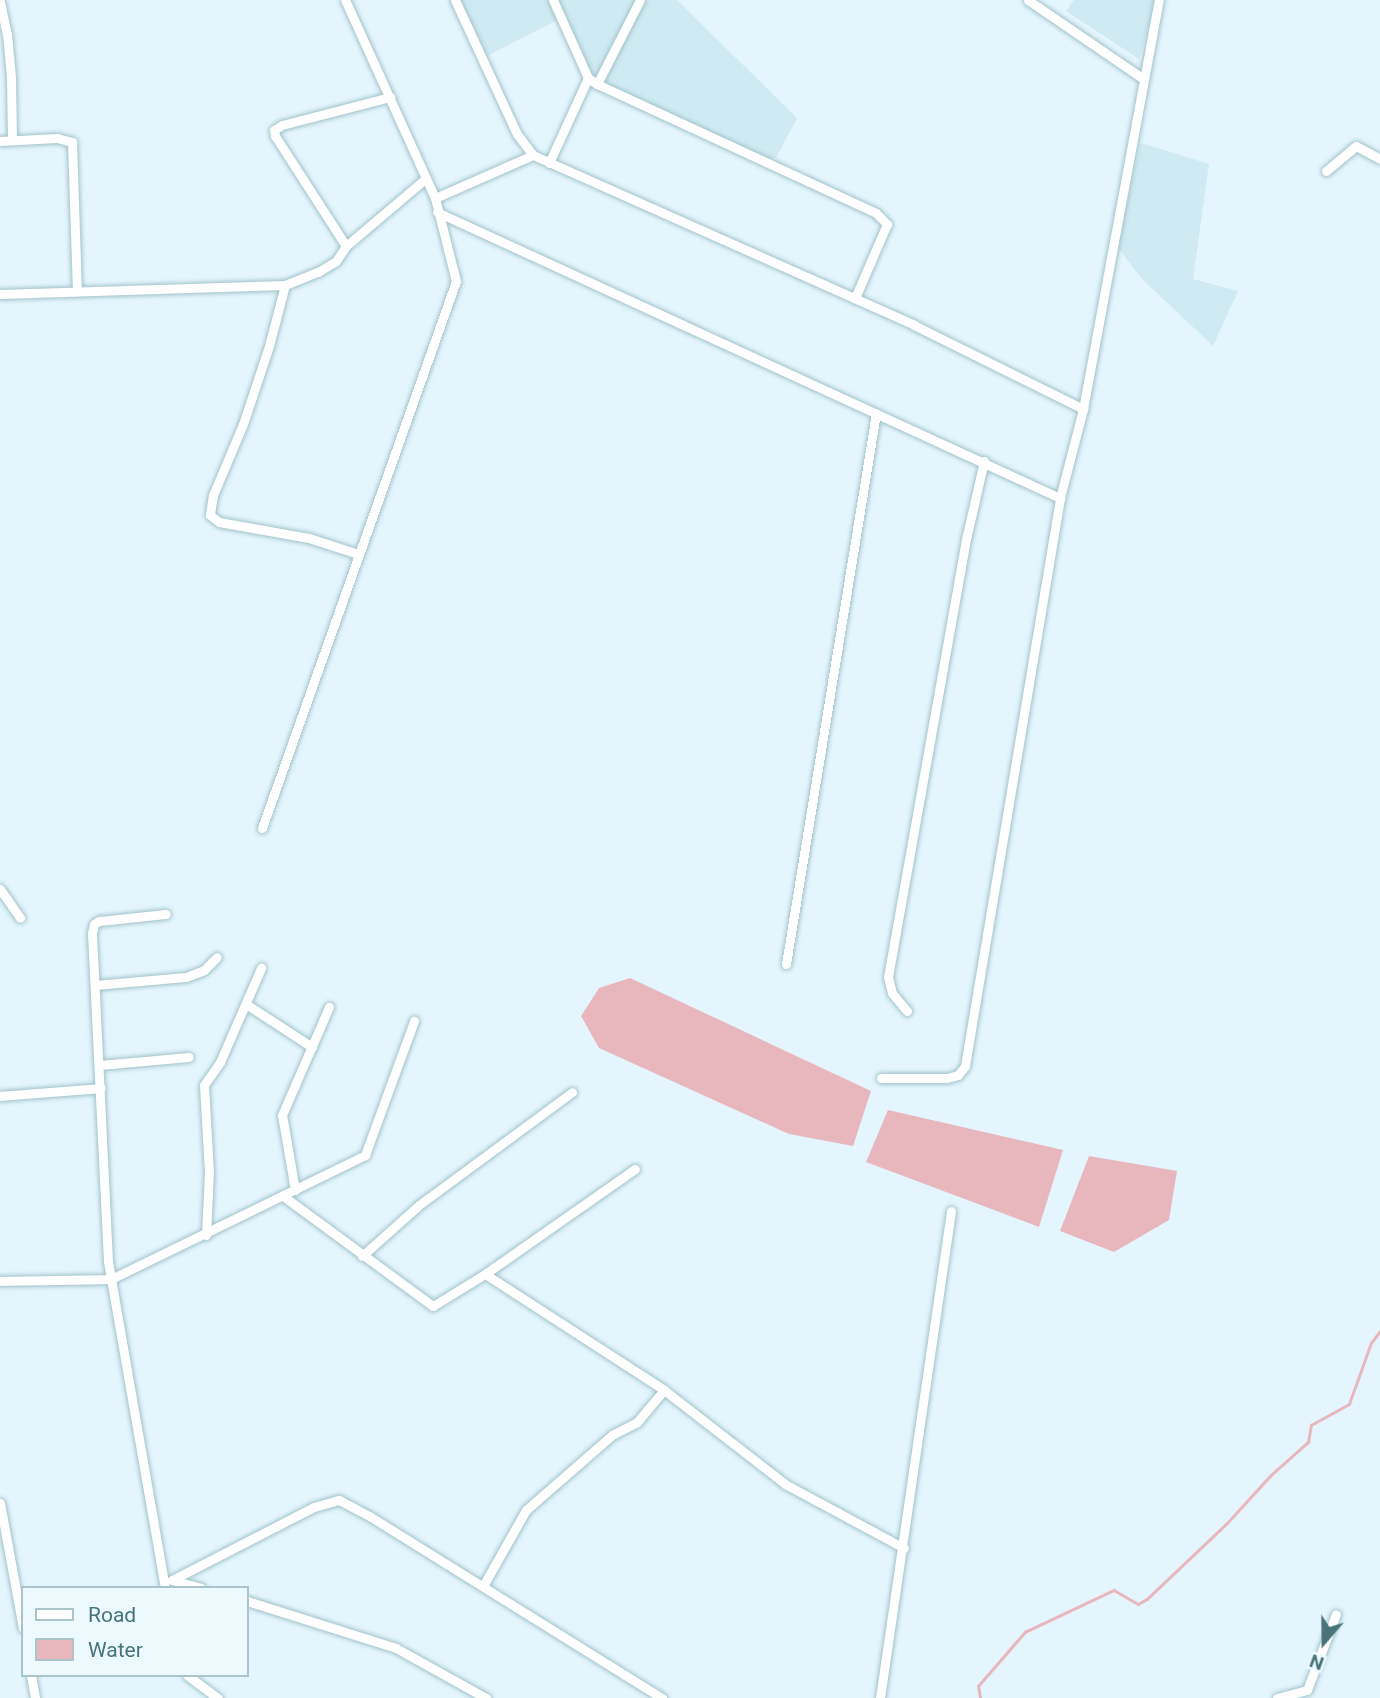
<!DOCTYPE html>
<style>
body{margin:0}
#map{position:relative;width:1380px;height:1698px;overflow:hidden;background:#e4f5fd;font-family:Roboto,sans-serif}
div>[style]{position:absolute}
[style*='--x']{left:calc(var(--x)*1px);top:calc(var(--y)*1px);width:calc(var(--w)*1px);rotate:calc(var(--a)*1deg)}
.residential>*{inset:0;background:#cfeaf3}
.water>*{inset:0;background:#e8b7be}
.stream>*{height:2.5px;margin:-1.25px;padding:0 1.25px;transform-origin:1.25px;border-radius:1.25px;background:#e8b7be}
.roads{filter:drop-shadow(0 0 2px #a2c3c9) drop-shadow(0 0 2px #a2c3c9)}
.minor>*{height:9px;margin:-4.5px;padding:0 4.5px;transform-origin:4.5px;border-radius:4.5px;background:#fff}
span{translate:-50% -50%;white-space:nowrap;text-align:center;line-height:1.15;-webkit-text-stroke:6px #ecf9ff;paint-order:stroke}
.legend{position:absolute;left:21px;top:1586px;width:228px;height:91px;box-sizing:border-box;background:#ecf9ff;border:2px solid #aac4c9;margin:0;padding:9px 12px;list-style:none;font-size:21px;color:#487478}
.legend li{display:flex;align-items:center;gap:14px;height:35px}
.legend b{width:35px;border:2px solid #aac4c9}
.north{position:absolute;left:1289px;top:1607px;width:70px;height:70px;-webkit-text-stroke:5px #ecf9ff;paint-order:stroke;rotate:200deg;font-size:19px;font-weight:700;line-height:28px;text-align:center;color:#487478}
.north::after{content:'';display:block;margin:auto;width:24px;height:32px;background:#487478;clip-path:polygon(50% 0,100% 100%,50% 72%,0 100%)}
</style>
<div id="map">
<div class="residential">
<div style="clip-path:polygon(460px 0,549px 0,557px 20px,487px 56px)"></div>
<div style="clip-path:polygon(557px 0,677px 0,797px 118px,776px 158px,765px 158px,592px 81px)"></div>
<div style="clip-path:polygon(1074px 0,1156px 0,1139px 59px,1066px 11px)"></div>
<div style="clip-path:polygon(1141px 143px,1209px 164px,1193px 279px,1238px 291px,1213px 346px,1142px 279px,1116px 245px)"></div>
</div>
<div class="water">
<div style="clip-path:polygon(630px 978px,871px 1091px,853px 1146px,789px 1134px,599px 1048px,581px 1016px,599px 988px)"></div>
<div style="clip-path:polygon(888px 1110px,1063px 1150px,1039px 1227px,866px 1162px)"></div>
<div style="clip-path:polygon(1089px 1156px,1177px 1171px,1169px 1220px,1114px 1252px,1060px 1231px)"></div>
</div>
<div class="stream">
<div style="--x:980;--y:1698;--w:12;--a:-99"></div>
<div style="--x:978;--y:1686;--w:72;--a:-49"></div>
<div style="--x:1025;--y:1632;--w:98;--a:-25.3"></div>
<div style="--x:1114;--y:1590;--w:28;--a:30"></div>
<div style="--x:1138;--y:1604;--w:10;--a:-29"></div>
<div style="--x:1147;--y:1599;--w:110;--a:-43.5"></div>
<div style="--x:1227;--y:1523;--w:65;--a:-47.5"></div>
<div style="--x:1271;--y:1475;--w:50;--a:-41.7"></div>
<div style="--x:1308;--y:1442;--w:17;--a:-80"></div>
<div style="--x:1311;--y:1425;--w:43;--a:-28.9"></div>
<div style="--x:1349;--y:1404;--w:65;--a:-70.2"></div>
<div style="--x:1371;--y:1343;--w:15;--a:-53"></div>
</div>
<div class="roads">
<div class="minor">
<div style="--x:455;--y:0;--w:148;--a:65.2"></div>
<div style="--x:517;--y:134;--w:26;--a:53"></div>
<div style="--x:533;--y:155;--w:417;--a:24"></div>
<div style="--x:914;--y:325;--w:189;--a:26.4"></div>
<div style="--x:553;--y:0;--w:85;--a:65.8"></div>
<div style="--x:588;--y:78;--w:11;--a:34"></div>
<div style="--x:597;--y:84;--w:307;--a:24.8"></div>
<div style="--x:876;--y:213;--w:16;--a:45"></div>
<div style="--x:887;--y:224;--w:81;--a:113.4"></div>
<div style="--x:1028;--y:0;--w:140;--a:34.3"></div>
<div style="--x:0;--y:2;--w:33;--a:78"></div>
<div style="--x:7;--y:34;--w:43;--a:84.7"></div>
<div style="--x:11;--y:77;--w:63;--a:89.1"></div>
<div style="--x:597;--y:84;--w:94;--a:-62.9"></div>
<div style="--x:0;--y:141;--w:57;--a:-3"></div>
<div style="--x:57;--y:138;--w:16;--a:15"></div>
<div style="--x:72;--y:142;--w:149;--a:88.1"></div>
<div style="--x:549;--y:163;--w:94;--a:-65.4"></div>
<div style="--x:1326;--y:171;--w:39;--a:-40"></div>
<div style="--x:1356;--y:146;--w:27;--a:28"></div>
<div style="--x:435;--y:198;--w:107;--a:-23.7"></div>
<div style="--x:437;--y:212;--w:686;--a:24.66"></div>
<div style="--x:346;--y:246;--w:131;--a:-122.8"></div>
<div style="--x:275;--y:136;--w:6;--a:-99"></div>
<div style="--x:274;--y:130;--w:9;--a:-32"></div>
<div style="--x:282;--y:125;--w:112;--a:-14.5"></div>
<div style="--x:285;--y:285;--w:63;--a:104.7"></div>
<div style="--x:269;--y:346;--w:82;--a:108.4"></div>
<div style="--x:243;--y:424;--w:77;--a:112.9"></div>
<div style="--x:213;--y:495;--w:20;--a:99"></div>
<div style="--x:210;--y:515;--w:11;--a:38"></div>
<div style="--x:219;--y:522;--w:91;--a:10.1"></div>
<div style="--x:309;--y:538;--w:52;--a:18.1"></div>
<div style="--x:0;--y:294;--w:285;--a:-1.8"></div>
<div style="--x:285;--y:285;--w:35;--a:-22"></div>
<div style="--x:318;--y:272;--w:21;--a:-31"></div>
<div style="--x:336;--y:261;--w:18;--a:-56"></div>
<div style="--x:346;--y:246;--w:104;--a:-40.3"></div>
<div style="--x:262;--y:828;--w:580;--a:-70.47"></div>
<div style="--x:456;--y:281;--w:86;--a:-104.2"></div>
<div style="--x:435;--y:198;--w:217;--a:-114.4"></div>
<div style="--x:0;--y:889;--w:35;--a:55"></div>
<div style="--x:786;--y:964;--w:558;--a:-80.72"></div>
<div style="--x:95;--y:985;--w:91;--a:-5"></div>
<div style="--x:186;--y:977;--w:19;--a:-21"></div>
<div style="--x:204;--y:970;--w:18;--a:-45"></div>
<div style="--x:246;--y:1004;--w:79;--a:33.1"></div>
<div style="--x:907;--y:1011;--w:23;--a:-130"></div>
<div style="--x:892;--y:993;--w:16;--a:-104"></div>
<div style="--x:888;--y:977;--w:449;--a:-79.9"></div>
<div style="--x:967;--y:535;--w:76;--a:-77.1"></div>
<div style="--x:100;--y:1065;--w:89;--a:-5.1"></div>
<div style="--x:881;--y:1078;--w:66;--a:0"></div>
<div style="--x:947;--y:1078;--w:11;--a:-15"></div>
<div style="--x:958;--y:1075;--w:11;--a:-52"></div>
<div style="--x:965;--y:1066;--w:576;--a:-80.5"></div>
<div style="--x:1060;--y:498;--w:92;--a:-75.5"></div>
<div style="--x:1083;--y:409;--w:416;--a:-79.5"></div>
<div style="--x:0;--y:1096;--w:101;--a:-4.5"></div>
<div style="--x:295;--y:1190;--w:76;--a:-99.8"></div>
<div style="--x:282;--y:1115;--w:118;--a:-66.5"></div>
<div style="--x:283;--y:1196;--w:186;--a:36.3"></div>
<div style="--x:433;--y:1306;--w:61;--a:-31.6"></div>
<div style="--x:485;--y:1274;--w:183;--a:-35"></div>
<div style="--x:206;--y:1235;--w:63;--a:-87.3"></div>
<div style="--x:209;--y:1172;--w:87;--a:-93.3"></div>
<div style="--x:204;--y:1085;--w:28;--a:-55"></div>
<div style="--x:220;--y:1062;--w:103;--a:-66.4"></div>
<div style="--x:362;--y:1256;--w:76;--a:-41.8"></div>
<div style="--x:419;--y:1205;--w:190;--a:-36.4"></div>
<div style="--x:485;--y:1274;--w:213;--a:32.9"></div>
<div style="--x:664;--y:1390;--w:153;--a:37.8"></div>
<div style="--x:785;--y:1484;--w:135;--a:28.3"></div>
<div style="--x:0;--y:1281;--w:111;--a:-1"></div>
<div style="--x:111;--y:1279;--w:283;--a:-26"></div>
<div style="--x:365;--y:1155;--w:143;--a:-69.9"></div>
<div style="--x:0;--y:1503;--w:127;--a:79.6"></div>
<div style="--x:172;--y:1580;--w:160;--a:-27.2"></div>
<div style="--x:314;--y:1507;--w:26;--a:-16"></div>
<div style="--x:339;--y:1500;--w:36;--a:28"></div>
<div style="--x:371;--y:1517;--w:343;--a:31.9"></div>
<div style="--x:172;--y:1580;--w:30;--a:15"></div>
<div style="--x:483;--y:1586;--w:87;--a:-60.5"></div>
<div style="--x:526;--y:1510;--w:114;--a:-41.1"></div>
<div style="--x:612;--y:1435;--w:28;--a:-27"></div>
<div style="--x:637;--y:1422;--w:42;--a:-49.8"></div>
<div style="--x:165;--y:1588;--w:332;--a:-99.9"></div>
<div style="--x:108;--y:1261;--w:328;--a:-92.8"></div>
<div style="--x:92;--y:933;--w:9;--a:-77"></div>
<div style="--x:94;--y:924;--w:6;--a:-31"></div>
<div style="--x:99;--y:921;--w:67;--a:-6"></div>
<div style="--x:247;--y:1601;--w:156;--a:17.5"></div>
<div style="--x:396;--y:1648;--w:103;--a:29.1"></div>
<div style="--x:31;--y:1675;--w:23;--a:80"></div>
<div style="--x:187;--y:1675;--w:39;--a:37"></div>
<div style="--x:880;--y:1698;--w:492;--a:-81.7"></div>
<div style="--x:1277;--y:1698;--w:31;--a:-15"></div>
<div style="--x:1307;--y:1690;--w:81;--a:-69.1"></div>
</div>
</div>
<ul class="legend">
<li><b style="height:9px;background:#fff"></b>Road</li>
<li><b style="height:19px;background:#e8b7be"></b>Water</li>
</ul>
<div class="north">N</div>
</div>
